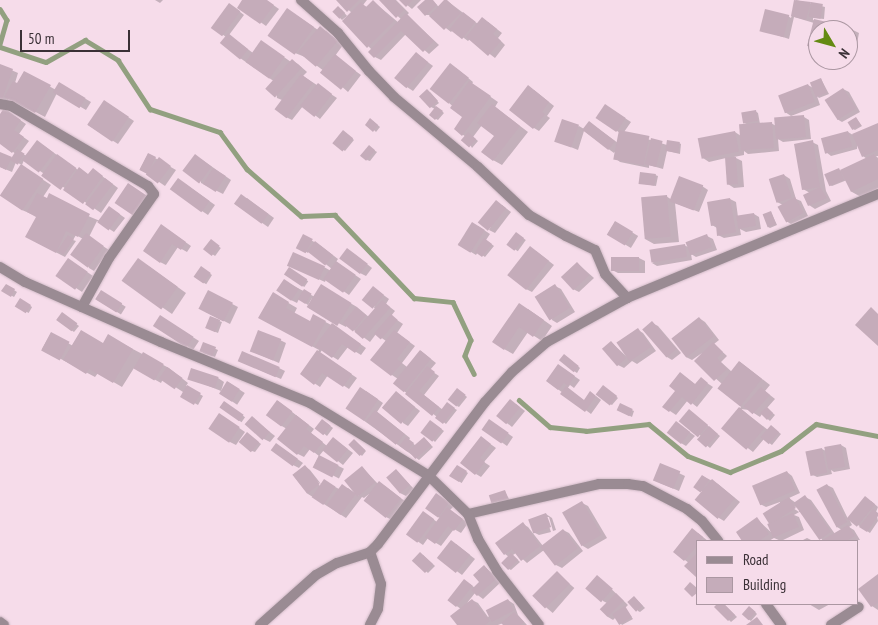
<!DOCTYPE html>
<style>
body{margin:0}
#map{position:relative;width:878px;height:625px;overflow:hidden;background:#f6dcea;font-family:"PT Sans Narrow",sans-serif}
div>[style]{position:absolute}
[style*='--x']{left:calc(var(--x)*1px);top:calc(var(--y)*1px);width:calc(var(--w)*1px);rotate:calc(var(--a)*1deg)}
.shadow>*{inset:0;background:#0003;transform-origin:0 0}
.stream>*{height:4.5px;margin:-2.25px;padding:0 2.25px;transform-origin:2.25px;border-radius:2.25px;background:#92a080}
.building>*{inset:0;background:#c5acba;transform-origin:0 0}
.roads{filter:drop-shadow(0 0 1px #d0bac6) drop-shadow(0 0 1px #d0bac6)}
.street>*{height:10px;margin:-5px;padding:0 5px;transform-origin:5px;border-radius:5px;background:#9a8b93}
span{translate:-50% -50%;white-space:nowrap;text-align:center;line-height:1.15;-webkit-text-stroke:4.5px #f6dcea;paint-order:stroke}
.legend{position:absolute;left:696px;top:540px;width:162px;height:65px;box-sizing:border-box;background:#f6dcea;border:1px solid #ab97a2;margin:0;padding:6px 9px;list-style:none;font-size:15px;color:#3a3036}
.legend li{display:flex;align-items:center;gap:10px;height:25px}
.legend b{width:25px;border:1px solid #ab97a2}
.north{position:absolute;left:808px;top:20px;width:50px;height:50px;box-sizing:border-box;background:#f6dcea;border:1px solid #ab97a2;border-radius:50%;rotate:127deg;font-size:14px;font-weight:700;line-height:20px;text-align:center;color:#3a3036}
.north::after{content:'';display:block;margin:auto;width:18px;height:22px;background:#648a12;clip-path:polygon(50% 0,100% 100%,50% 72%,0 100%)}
.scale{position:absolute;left:20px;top:30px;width:110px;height:22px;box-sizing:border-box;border:2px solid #3a3036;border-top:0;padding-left:6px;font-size:15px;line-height:18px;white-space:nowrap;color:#3a3036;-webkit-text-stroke:4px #f6dcea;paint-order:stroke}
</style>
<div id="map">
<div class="shadow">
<div style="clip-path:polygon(155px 0,163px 0,160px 3px)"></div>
<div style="clip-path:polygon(244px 0,266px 0,279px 9px,266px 26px,239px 7px)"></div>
<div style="clip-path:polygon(337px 0,367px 0,363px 5px,367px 7px,374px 2px,399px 23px,402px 20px,380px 0,396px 0,409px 13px,407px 15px,439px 45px,429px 54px,406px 34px,381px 60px,375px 57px,372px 50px,344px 21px,348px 17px,347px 16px,342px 20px,340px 18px,341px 9px,348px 17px,352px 13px)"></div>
<div style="clip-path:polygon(401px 0,421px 0,412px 9px)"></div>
<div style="clip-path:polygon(427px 0,432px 0,439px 7px,446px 0,478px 24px,488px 22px,502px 33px,498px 38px,505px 45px,495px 58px,470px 39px,468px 41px,453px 30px,451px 32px,429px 15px,426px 15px)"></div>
<div style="clip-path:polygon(796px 0,825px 7px,824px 19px,813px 18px,813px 20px,853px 30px,859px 33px,856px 49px,848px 47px,848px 30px,818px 30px,818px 49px,814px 49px,809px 45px,814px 23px,794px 17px,789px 39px,761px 30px,788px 16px,791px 18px)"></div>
<div style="clip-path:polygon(235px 8px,244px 15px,229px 35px,253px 53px,267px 45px,291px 62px,292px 61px,298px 64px,307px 72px,303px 76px,337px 98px,320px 119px,303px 106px,292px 120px,286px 117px,282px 100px,277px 98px,275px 82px,240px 58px,226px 37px,212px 27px)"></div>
<div style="clip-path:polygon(296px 15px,318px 30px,326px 31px,343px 45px,335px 56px,361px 75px,348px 92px,324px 71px,305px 57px,295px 53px)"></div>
<div style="clip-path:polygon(417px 54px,433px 66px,413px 91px,407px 87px)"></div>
<div style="clip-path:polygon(0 65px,18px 73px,15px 83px,17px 85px,24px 72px,56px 90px,59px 83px,91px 102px,86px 110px,57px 93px,45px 117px,9px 98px,8px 101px,0 98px)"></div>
<div style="clip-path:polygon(456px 68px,473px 82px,472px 84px,498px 102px,495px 107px,528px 132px,502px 165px,493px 160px,495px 136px,482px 125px,473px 137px,478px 141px,472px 148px,466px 137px,455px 129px,464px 116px,449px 103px)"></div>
<div style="clip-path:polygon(821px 79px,829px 94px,819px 98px,817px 96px,820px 105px,791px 116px,785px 112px,808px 85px,813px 88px)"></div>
<div style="clip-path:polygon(843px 89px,849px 92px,860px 112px,842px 122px,837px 119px)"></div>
<div style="clip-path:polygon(534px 90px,554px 106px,547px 116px,550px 118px,539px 131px,534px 128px)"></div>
<div style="clip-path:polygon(430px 92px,439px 103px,435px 106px,444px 113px,438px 120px,436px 119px,435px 109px,431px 107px)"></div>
<div style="clip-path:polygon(110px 105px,134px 121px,118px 144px,88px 125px)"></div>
<div style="clip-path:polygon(611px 109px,631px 122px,624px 132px,667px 145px,679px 143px,681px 144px,680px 154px,667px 151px,663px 169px,649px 165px,649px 168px,620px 162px,615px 158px,617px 149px,614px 153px,584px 131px,578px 150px,556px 141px,579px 126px,584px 129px,589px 122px,618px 143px,620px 133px,598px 118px)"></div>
<div style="clip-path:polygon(755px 111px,758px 113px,760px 124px,771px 123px,776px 126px,804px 117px,809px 120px,811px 139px,783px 142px,778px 139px,779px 151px,748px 154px,744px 151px,744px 155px,734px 157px,742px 161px,744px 187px,734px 188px,728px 184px,726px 158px,709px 162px,703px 158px,735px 132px,741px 136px,749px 125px,744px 123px)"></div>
<div style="clip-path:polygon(10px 113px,26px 124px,19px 134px,29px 141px,20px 153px,27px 156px,43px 145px,78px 170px,89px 175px,98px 173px,118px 188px,101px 213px,24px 160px,22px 165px,16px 162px,12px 172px,0 167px,0 153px,13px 159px,16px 154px,0 143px,0 116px)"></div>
<div style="clip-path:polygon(856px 118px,862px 126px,855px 130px,853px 129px)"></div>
<div style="clip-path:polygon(373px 121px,380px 127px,376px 132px,374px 130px)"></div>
<div style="clip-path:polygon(878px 124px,878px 156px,876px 156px,878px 158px,878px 188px,861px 197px,852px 192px,847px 180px,832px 186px,830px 185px,839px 170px,841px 171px,867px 159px,863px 156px,857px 143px,857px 149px,831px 156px,826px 152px,848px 132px,853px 135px)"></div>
<div style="clip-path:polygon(346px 133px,354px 140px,345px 151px,334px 143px)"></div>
<div style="clip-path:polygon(812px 142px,818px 145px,826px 191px,831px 201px,815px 209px,809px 205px,810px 193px,803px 189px)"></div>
<div style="clip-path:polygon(369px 147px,377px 152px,370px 161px,367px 160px)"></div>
<div style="clip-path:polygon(148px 154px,176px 170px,165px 186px,140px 169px)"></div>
<div style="clip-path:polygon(201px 159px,231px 180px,223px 194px,201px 183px)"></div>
<div style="clip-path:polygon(21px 165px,51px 185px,43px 197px,100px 221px,115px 211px,125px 218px,114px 232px,97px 221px,89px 237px,109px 250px,94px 271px,89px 268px,83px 239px,76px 235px,73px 240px,76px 241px,65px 257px,36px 242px,38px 217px,22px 210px,1px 195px)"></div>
<div style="clip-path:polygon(655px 175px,658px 176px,656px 186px,639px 183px)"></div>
<div style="clip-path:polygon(784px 175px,790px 179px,796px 199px,801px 201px,808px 216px,791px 224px,786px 221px,783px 205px,777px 202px,771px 180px)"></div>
<div style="clip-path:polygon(184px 183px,215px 205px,208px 215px,202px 211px)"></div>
<div style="clip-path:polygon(702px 186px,708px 190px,699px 212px,675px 203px,679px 242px,654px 244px,645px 239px,666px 196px,672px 200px)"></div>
<div style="clip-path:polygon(247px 198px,274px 218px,268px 227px,235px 204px)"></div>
<div style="clip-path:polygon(730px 199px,736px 202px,738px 217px,754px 214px,759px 217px,761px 229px,746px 232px,740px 229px,741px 235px,724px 238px,718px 235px,717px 228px,712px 225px)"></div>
<div style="clip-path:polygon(502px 205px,511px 212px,495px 233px,489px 230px)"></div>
<div style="clip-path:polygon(771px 212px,777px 225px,770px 228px,768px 227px)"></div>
<div style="left:615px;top:222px;width:27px;height:14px;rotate:31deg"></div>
<div style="clip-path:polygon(478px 226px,490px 234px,486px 240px,494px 246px,485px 257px,478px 252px,476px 255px,458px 244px)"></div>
<div style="clip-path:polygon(167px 229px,191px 246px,187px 252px,178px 247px,166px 265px,160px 262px)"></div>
<div style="left:516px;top:233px;width:12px;height:14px;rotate:35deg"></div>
<div style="clip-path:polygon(304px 236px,321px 246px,338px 259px,336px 262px,361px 279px,349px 295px,326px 279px,325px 282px,294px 268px,324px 267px,331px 271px,332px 269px,309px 251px,308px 253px,298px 247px)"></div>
<div style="clip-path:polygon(707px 236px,713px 239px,717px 250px,696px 257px,691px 254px,692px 260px,657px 266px,652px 263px,684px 245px,688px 247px)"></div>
<div style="left:211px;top:241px;width:12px;height:10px;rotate:35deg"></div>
<div style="clip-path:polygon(536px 251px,554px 265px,532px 292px,526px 289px)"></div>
<div style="clip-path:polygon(353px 253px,372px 268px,366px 276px,360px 273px)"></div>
<div style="clip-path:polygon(639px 258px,645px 261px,645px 273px,618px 273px,612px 270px)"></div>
<div style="clip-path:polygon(74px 263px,93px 276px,82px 292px,76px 288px)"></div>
<div style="clip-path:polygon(577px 263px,594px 278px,579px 292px,573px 289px)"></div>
<div style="clip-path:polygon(147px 265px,186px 293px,172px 314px,124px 281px)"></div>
<div style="left:201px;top:268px;width:13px;height:11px;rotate:32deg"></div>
<div style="left:290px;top:269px;width:22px;height:7px;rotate:34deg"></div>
<div style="clip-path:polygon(290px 284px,315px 297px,321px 286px,357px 307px,370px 318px,376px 309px,374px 308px,378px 291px,389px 299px,386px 304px,395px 311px,391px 316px,403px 324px,397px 333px,415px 346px,402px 363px,407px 367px,421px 351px,436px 363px,430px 370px,439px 376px,424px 395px,443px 410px,447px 404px,457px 410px,446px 424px,404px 391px,398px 379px,392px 375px,386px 341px,376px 334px,370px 342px,347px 325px,346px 327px,309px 308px,312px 298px,308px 305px,299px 299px,297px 303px,291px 300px)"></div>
<div style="clip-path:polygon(6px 285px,17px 292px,14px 297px,3px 291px)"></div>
<div style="clip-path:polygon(555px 286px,561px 289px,575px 312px,557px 323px,552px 320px)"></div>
<div style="left:102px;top:292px;width:28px;height:9px;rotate:32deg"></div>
<div style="clip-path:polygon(209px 292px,238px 307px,230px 324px,206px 312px)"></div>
<div style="clip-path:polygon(273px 294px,297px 308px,294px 314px,310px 323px,314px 316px,337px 328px,366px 348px,361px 355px,348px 347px,338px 360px,322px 350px,320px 353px,357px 378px,349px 389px,328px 375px,320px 387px,301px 374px,319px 350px,260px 318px)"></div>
<div style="left:20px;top:300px;width:14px;height:7px;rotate:30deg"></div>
<div style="clip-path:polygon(528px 309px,552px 326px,542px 341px,528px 332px,513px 354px,504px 349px)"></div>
<div style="clip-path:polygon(64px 315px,79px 326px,74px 332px,57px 320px)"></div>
<div style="clip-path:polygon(210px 318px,222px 322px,218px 333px,209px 329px)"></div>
<div style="clip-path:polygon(699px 318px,705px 322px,719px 340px,714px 344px,727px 356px,721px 362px,732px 372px,740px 362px,770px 385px,765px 391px,775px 399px,767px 408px,775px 415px,770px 421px,762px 414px,760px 417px,749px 410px,741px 409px,768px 430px,773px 428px,781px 434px,772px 445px,764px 439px,753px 452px,723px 429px,741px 407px,722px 384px,696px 361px,702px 353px,692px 360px,686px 357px)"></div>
<div style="clip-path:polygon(166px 320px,199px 341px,193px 350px,188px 347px)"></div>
<div style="clip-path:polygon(652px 323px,658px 326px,681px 353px,672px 360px,667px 357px)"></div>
<div style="clip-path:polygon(638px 330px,643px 333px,656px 351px,637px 364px,632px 361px,624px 368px,618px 365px,611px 342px,627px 357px)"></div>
<div style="clip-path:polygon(51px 333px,73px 346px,103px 345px,108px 336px,169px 368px,188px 383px,186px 386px,203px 396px,198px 405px,182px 396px,183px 392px,163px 379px,161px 383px,134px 368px,122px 387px,98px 373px,95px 377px,42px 349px)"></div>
<div style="clip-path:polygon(280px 340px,286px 343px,279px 363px,251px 351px)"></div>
<div style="clip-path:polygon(204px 344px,218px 350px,215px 357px,203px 353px)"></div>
<div style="clip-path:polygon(566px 356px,580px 368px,577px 373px,574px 371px)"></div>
<div style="clip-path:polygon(239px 361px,279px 368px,285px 371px,281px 379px)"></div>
<div style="clip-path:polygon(564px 369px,580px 380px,574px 388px,570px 385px,567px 389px,585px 401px,596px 396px,601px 400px,591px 414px,547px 381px)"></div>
<div style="clip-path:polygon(681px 374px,696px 385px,701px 379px,713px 387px,697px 407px,688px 400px,676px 415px,664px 407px,677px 391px)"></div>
<div style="clip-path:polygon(189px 378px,218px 378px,224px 382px,221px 391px)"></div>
<div style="left:228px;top:382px;width:20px;height:14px;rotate:33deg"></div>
<div style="clip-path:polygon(605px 388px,618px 398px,612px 405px,610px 404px)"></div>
<div style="clip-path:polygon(366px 391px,383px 403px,377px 412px,410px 438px,409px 440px,416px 446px,426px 440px,433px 447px,419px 460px,363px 420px)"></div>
<div style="clip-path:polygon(460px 391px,467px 397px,459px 407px,457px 406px)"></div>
<div style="clip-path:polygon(396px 392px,420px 411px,408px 426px,403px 423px)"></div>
<div style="clip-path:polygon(278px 401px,314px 429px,311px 433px,327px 446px,333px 438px,353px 453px,343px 465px,324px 450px,319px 456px,310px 449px,304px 457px,298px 454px,279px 439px,287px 429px,280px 425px)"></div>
<div style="left:224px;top:402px;width:26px;height:6px;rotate:36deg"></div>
<div style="clip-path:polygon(516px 404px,525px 411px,512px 427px,498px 416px)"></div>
<div style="clip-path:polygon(620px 405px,634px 411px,632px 417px,618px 410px)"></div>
<div style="clip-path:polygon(689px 410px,720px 436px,710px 448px,699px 439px,701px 437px)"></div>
<div style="clip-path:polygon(225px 418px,245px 432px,236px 445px,230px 442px)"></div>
<div style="clip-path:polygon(252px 418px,275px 436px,270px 442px,264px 439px)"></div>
<div style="clip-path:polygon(325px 422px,333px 428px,327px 436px,317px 428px)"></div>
<div style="clip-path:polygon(676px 422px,695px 436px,686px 446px,681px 443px)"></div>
<div style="clip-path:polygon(433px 423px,444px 431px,435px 442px,433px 440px)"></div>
<div style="clip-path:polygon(495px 424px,513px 437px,507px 446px,483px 429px)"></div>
<div style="clip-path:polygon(249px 435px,261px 444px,255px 452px,252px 451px)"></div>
<div style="clip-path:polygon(482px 438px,496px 448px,484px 462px,490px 466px,481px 477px,476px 474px)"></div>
<div style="clip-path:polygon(354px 440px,366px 451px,362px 456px,360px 454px)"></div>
<div style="clip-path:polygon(841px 445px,846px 448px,850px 469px,834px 472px,831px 470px,832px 474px,817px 477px,811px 474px,822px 449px,826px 451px)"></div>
<div style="clip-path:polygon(282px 448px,303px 463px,299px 468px,293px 465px)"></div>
<div style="left:319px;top:456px;width:28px;height:11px;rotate:27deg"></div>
<div style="clip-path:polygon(660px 464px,685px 476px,679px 491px,660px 483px)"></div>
<div style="clip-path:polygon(305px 466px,310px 470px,321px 484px,315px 480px,314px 482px,322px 487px,324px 481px,339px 489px,348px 488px,359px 496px,346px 480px,362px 467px,378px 484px,385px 486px,406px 502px,392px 520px,386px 517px,369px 494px,364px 498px,362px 497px,346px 518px,308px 494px,293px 475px)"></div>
<div style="left:457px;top:466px;width:13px;height:12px;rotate:32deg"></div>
<div style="clip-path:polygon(396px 470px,414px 489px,406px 496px,400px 493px)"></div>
<div style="clip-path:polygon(evenodd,787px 472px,792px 476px,800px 493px,789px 498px,796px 503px,805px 497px,811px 500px,835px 534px,842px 530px,837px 527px,827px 485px,833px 488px,848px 519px,871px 501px,878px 507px,876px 512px,878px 521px,870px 533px,849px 519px,852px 525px,849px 527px,854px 530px,860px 540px,823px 541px,801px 511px,794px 515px,799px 517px,804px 530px,781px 541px,774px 538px,769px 541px,743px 541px,737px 533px,757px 519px,774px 535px,772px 524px,769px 523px,780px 503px,780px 502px,766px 507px,760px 504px,787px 472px,791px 504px,799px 509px,799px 512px,790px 506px,791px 504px)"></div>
<div style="clip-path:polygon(703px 476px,718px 484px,740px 502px,724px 521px,719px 518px,703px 492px,695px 487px)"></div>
<div style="clip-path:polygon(505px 491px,510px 501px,496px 505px)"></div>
<div style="clip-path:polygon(442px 498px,454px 506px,450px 510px,468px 523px,461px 533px,454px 529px,441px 546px,428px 538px,423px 545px,407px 534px,429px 516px,437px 522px,440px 518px,427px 509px)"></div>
<div style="clip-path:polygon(582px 503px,588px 506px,607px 538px,588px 549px,583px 546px)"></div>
<div style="clip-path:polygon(546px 514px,552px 518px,556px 530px,553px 531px,549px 517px,546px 517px,551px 532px,539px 535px,533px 532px)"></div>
<div style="clip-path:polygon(523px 524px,528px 527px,543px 546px,563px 530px,569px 533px,583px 551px,562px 568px,556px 565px,544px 550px,527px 563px,516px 553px,513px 555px,520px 562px,511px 570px,509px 569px,509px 557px,505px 554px)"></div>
<div style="clip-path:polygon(698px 533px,708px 541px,697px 541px,697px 577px,689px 563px,674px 552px)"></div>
<div style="clip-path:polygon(807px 538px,813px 541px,801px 541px)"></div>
<div style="clip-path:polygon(456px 544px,475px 559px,462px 575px,438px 557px)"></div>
<div style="clip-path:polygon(423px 555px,435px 566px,428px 573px,414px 561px)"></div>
<div style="clip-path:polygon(484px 566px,501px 582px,483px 599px,475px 593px,467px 603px,472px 600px,478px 603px,488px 617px,508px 600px,514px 604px,518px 615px,527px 625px,505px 625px,503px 623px,498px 625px,459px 625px,461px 609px,448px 600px,470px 584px,475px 588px,481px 582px)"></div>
<div style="left:557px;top:573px;width:23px;height:33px;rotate:41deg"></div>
<div style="clip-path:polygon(878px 576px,878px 610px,872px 606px,860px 589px)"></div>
<div style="clip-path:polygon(602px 580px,628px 605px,625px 608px,633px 619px,622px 625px,616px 617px,613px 620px,608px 617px,607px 603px,603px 601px)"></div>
<div style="clip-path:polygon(634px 597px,645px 608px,640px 612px,638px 611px)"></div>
<div style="clip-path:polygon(719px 604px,724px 604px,737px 617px,731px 622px,716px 607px)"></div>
<div style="clip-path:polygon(809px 604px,830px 604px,819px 610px)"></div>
<div style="clip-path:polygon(752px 609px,757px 614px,751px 621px,748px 619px)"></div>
</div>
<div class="stream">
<div style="--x:0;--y:9;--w:13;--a:58"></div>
<div style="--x:7;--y:20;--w:26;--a:106"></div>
<div style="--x:0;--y:47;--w:48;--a:18.1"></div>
<div style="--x:46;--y:62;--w:45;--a:-29.4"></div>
<div style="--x:85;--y:40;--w:39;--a:31"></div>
<div style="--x:118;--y:60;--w:59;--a:56.9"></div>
<div style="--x:150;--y:109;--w:74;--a:18.2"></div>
<div style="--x:220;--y:132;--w:46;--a:53.9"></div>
<div style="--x:247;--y:169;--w:72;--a:41"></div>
<div style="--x:301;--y:216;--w:34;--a:-2"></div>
<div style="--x:335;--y:215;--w:115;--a:46.4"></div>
<div style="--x:414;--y:298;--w:39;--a:6"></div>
<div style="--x:453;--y:302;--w:42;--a:64.7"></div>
<div style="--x:471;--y:340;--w:17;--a:111"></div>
<div style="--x:465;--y:356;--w:20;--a:63"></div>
<div style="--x:519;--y:400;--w:41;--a:41.1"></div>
<div style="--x:550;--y:427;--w:36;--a:6"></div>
<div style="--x:586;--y:431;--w:63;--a:-6.3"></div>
<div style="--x:649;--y:424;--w:50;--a:39.4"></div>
<div style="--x:688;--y:456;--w:45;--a:20.9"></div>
<div style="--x:730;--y:472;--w:55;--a:-22.4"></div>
<div style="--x:781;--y:451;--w:44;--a:-37.6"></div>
<div style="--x:816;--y:424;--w:63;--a:11"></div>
</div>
<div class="building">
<div style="clip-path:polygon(242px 0,267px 0,274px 5px,260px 24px,237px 8px)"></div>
<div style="clip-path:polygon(336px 0,359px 0,347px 12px)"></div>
<div style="clip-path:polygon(373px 0,394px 21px,367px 48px,342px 21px,361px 2px,366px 7px)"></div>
<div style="clip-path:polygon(379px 0,395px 0,404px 10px,396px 18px)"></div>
<div style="clip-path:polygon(399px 0,413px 0,406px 7px)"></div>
<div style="clip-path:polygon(425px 0,433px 0,437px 5px,425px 16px,417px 7px)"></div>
<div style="clip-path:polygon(444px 0,447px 0,461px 13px,444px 30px,429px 16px)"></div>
<div style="clip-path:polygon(794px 0,811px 2px,806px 20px,791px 16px)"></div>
<div style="left:811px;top:2px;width:12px;height:15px;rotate:9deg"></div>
<div style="left:229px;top:3px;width:14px;height:31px;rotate:36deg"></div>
<div style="left:338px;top:6px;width:10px;height:8px;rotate:45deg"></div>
<div style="left:287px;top:8px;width:33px;height:34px;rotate:35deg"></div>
<div style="left:765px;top:9px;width:25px;height:23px;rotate:14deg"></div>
<div style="left:463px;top:12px;width:16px;height:22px;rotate:38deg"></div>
<div style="clip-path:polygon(406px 13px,434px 41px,423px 52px,401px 31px,374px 58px,368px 52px)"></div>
<div style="clip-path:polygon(482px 17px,497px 29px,493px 34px,501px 41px,488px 56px,466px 37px)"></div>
<div style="clip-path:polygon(814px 19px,831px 23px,830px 30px,818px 30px,818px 48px,807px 46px)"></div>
<div style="left:320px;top:26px;width:23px;height:34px;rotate:40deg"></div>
<div style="clip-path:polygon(836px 26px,853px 29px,850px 46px,848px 46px,848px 30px,835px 30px)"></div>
<div style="left:228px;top:33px;width:26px;height:13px;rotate:39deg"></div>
<div style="left:261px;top:40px;width:29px;height:27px;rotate:35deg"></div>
<div style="left:416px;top:52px;width:16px;height:34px;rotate:40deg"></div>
<div style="left:335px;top:54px;width:27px;height:24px;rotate:39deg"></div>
<div style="left:292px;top:59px;width:13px;height:40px;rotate:42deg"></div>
<div style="left:450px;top:63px;width:24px;height:33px;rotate:38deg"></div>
<div style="clip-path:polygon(0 64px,13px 69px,2px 100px,0 99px)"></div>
<div style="clip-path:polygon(24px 71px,51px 85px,35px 113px,4px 97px,13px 81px,17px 83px)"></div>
<div style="left:301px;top:74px;width:15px;height:44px;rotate:37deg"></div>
<div style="left:821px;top:78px;width:16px;height:12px;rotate:68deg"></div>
<div style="clip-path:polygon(469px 81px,491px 96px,462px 136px,454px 129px,462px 117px,450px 108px)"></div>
<div style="left:59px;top:82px;width:31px;height:12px;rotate:31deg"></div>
<div style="left:318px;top:83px;width:18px;height:29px;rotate:38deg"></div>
<div style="left:808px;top:84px;width:19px;height:32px;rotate:69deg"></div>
<div style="clip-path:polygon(528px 85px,549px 102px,542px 112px,545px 114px,533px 129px,509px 110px)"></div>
<div style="left:843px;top:88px;width:24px;height:22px;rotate:57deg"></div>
<div style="left:427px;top:89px;width:16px;height:11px;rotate:47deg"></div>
<div style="left:104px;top:100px;width:30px;height:30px;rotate:34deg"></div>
<div style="clip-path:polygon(492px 104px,520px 126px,493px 161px,481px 152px,494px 136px,477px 123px)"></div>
<div style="left:605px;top:104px;width:25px;height:17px;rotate:34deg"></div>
<div style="clip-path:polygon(436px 106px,443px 111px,435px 120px,429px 115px)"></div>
<div style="clip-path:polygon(4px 108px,21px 120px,14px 130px,24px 137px,12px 153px,0 144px,0 114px)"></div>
<div style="left:756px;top:110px;width:11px;height:15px;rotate:80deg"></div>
<div style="left:804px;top:115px;width:22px;height:30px;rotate:85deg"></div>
<div style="left:856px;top:117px;width:9px;height:10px;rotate:58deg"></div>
<div style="clip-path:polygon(370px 118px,378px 125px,373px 132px,365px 125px)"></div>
<div style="left:562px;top:119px;width:18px;height:24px;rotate:19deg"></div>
<div style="left:589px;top:121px;width:33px;height:11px;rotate:38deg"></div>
<div style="left:772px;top:122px;width:26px;height:33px;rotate:86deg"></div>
<div style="clip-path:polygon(878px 123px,878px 150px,862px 157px,852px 134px)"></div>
<div style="left:343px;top:130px;width:13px;height:17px;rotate:39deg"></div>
<div style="left:619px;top:130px;width:31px;height:30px;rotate:11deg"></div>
<div style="left:735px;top:131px;width:21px;height:38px;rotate:79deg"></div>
<div style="left:848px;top:131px;width:16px;height:28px;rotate:75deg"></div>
<div style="left:468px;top:132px;width:11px;height:11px;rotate:41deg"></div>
<div style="left:651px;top:138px;width:12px;height:27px;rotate:14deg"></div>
<div style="left:37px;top:140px;width:21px;height:25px;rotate:37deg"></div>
<div style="left:667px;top:140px;width:13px;height:11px;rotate:9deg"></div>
<div style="clip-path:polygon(813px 140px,820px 187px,827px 198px,808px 206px,803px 195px,820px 187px,802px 190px,794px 144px)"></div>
<div style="left:369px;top:145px;width:8px;height:14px;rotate:40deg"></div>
<div style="left:17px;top:149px;width:9px;height:13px;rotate:32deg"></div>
<div style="clip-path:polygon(0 152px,12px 157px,6px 170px,0 167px)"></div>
<div style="left:148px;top:153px;width:9px;height:19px;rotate:27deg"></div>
<div style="left:57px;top:154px;width:24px;height:27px;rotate:36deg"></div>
<div style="left:195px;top:154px;width:21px;height:21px;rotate:37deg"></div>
<div style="clip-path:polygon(874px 154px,878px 162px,878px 179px,851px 192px,840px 170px)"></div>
<div style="left:159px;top:157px;width:15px;height:22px;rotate:37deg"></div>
<div style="left:736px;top:157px;width:27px;height:11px;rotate:86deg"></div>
<div style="left:21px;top:164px;width:27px;height:38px;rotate:34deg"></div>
<div style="clip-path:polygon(79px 167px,88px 174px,93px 168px,103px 176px,83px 204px,63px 190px)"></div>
<div style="left:213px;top:168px;width:15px;height:19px;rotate:32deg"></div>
<div style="left:839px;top:168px;width:13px;height:16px;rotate:67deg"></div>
<div style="left:640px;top:172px;width:16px;height:12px;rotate:7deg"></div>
<div style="left:784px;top:174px;width:25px;height:16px;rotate:72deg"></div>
<div style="left:679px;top:176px;width:26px;height:27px;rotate:21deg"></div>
<div style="left:105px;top:178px;width:10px;height:33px;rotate:37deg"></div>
<div style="left:178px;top:178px;width:39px;height:14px;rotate:36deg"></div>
<div style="left:128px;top:183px;width:25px;height:24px;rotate:34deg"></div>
<div style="clip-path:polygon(37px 193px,47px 198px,49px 193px,90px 214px,78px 237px,66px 231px,56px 253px,25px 237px,36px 217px,27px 212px)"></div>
<div style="left:241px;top:194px;width:34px;height:12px;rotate:36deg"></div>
<div style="left:667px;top:195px;width:42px;height:26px;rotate:85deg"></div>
<div style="left:795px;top:197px;width:18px;height:20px;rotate:61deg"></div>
<div style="clip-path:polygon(730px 198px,736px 232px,717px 236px,716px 225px,711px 226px,707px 202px)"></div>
<div style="left:496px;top:200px;width:13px;height:29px;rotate:39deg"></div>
<div style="left:109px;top:206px;width:14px;height:20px;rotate:36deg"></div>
<div style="left:771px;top:211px;width:14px;height:9px;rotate:69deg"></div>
<div style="left:754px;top:213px;width:13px;height:18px;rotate:81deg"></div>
<div style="left:615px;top:221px;width:21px;height:16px;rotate:31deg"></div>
<div style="left:472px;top:222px;width:15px;height:27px;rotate:32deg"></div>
<div style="clip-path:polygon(161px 224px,186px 242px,181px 250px,172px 244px,160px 263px,143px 251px)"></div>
<div style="left:516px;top:232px;width:10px;height:16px;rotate:37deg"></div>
<div style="left:86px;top:233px;width:22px;height:27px;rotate:36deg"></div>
<div style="left:303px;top:234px;width:11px;height:16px;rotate:27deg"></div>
<div style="left:707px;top:234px;width:14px;height:23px;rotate:69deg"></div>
<div style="left:68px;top:235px;width:7px;height:19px;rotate:34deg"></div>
<div style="clip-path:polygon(484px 238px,492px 244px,482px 257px,475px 252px)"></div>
<div style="left:211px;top:239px;width:11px;height:13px;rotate:38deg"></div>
<div style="left:315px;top:241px;width:23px;height:13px;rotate:38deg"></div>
<div style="left:685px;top:244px;width:13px;height:36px;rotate:81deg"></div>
<div style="left:530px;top:246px;width:24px;height:37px;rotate:38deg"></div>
<div style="left:347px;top:248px;width:26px;height:13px;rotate:37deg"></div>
<div style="left:293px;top:252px;width:35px;height:15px;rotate:24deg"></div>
<div style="left:611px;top:257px;width:28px;height:14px"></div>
<div style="left:68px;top:258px;width:24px;height:22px;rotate:35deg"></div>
<div style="left:138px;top:258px;width:49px;height:28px;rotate:36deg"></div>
<div style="left:336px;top:261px;width:24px;height:22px;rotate:35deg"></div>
<div style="left:577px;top:262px;width:18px;height:22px;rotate:47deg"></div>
<div style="left:201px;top:266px;width:12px;height:13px;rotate:35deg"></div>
<div style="left:289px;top:267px;width:22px;height:9px;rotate:34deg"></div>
<div style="left:284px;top:279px;width:18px;height:14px;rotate:34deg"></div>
<div style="clip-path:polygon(6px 284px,15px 289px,11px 297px,1px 291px)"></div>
<div style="left:321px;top:284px;width:36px;height:27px;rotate:32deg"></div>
<div style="left:555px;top:284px;width:28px;height:24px;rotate:58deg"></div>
<div style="left:373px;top:286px;width:14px;height:18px;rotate:39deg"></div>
<div style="left:304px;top:289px;width:9px;height:12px;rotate:32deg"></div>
<div style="left:101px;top:290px;width:25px;height:11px;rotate:32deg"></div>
<div style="left:208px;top:290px;width:28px;height:21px;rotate:27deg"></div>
<div style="clip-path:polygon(273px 292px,289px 302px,286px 308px,310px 321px,313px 314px,326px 321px,312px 347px,258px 318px)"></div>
<div style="left:20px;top:298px;width:13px;height:10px;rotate:32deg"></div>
<div style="left:382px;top:300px;width:11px;height:42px;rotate:41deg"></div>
<div style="clip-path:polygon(519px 303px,544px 320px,533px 337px,519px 327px,504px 350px,492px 342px)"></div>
<div style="left:356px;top:307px;width:13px;height:21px;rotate:39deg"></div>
<div style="clip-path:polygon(871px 307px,878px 314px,878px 346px,855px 325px)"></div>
<div style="left:62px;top:312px;width:19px;height:10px;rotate:36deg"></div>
<div style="left:391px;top:314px;width:9px;height:26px;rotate:41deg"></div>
<div style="left:160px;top:315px;width:40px;height:13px;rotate:33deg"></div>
<div style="left:210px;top:316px;width:11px;height:13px;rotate:22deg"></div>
<div style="left:699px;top:317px;width:24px;height:35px;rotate:52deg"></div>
<div style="left:652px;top:321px;width:37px;height:13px;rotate:49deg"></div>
<div style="clip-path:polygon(332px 323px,361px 344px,355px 353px,342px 344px,332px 358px,315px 346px)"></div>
<div style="left:638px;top:328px;width:23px;height:26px;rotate:56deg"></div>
<div style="clip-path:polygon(81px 330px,103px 343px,108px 334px,133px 349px,113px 383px,89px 369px,86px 374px,63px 360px)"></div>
<div style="left:258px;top:330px;width:25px;height:23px;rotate:21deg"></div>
<div style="clip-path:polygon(394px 330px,410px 342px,397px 359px,402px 363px,391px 376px,370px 360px)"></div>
<div style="left:51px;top:332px;width:21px;height:21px;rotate:28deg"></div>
<div style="left:611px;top:341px;width:23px;height:12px;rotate:49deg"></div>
<div style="left:203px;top:342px;width:14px;height:10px;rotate:21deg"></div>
<div style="clip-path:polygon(713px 342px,723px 352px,717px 358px,727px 369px,714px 381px,694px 361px)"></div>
<div style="clip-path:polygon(317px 350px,352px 374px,343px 387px,322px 373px,314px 385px,300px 374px)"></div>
<div style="left:420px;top:350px;width:14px;height:43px;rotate:39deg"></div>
<div style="left:242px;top:351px;width:41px;height:11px;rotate:23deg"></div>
<div style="left:143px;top:352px;width:24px;height:19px;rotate:30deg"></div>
<div style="left:564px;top:354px;width:19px;height:8px;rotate:39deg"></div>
<div style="left:739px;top:361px;width:29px;height:35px;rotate:38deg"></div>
<div style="clip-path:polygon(558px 364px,575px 376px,568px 386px,564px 383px,558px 390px,546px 381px)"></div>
<div style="clip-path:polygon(427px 366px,435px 372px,419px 391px,439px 407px,432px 416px,405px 394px)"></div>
<div style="left:167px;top:367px;width:19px;height:14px;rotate:35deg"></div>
<div style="left:191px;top:368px;width:29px;height:12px;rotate:18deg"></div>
<div style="clip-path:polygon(680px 372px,695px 384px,701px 377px,708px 383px,691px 405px,682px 397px,669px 412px,662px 407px,675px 391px,669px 386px)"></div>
<div style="left:227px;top:381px;width:15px;height:15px;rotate:32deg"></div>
<div style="left:187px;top:385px;width:16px;height:14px;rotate:30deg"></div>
<div style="left:603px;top:385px;width:18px;height:12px;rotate:38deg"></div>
<div style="clip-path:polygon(566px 386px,584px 400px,590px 391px,596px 396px,585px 412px,560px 394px)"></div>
<div style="left:360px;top:387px;width:22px;height:26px;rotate:34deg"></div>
<div style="left:761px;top:387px;width:12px;height:26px;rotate:42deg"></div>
<div style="left:457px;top:388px;width:11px;height:15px;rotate:38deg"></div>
<div style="left:396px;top:391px;width:25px;height:22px;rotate:40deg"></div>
<div style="left:510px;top:399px;width:13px;height:22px;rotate:39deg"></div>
<div style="left:277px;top:400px;width:19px;height:19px;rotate:36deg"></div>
<div style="left:224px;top:401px;width:24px;height:8px;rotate:35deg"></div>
<div style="left:447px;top:402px;width:10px;height:20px;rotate:37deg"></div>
<div style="left:620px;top:403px;width:14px;height:8px;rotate:25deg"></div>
<div style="left:739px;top:407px;width:33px;height:28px;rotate:40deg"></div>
<div style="clip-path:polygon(767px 407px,773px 413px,767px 420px,760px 413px)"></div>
<div style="left:689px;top:409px;width:25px;height:16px;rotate:40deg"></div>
<div style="left:375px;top:410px;width:38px;height:14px;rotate:39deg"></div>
<div style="left:219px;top:413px;width:25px;height:19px;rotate:34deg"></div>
<div style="clip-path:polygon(296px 415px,309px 425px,306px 429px,323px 442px,314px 453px,304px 446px,297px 455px,277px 439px)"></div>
<div style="left:252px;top:416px;width:24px;height:11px;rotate:42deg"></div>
<div style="left:322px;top:419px;width:11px;height:12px;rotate:38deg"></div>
<div style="left:489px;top:419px;width:24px;height:13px;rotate:35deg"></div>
<div style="left:430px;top:420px;width:15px;height:16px;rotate:37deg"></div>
<div style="left:676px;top:421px;width:18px;height:15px;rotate:38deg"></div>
<div style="left:771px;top:425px;width:11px;height:16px;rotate:41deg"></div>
<div style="left:709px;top:426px;width:12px;height:18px;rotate:42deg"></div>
<div style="left:247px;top:432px;width:16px;height:13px;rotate:40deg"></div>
<div style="clip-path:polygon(481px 436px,491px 444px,480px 458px,485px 462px,475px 475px,460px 463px)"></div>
<div style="left:333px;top:437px;width:19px;height:17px;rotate:39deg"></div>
<div style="left:406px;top:437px;width:10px;height:11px;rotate:37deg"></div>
<div style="left:424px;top:437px;width:11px;height:21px;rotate:49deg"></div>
<div style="left:354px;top:439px;width:16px;height:8px;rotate:45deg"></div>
<div style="left:276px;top:443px;width:27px;height:9px;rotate:36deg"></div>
<div style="left:841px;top:444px;width:23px;height:17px;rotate:80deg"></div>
<div style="left:822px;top:448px;width:25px;height:17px;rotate:78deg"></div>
<div style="left:319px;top:455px;width:22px;height:14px;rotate:27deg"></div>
<div style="left:660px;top:463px;width:22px;height:19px;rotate:22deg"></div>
<div style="left:305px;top:465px;width:24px;height:16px;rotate:52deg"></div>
<div style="clip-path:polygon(457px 465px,467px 471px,459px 482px,449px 476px)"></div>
<div style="left:362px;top:466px;width:21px;height:23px;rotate:51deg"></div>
<div style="left:396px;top:469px;width:21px;height:13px;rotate:49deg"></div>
<div style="left:787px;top:471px;width:21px;height:38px;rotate:67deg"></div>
<div style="left:702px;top:475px;width:9px;height:15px;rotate:36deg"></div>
<div style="left:324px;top:479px;width:14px;height:22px;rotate:34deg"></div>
<div style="left:712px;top:479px;width:30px;height:27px;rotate:40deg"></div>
<div style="left:379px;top:481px;width:28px;height:25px;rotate:38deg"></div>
<div style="left:342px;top:484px;width:17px;height:26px;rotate:36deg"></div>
<div style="left:827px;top:484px;width:43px;height:12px;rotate:62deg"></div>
<div style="left:505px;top:490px;width:9px;height:17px;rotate:72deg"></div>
<div style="left:436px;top:493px;width:16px;height:19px;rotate:35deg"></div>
<div style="left:805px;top:495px;width:45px;height:14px;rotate:55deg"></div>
<div style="left:865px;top:496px;width:13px;height:29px;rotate:39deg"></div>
<div style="left:789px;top:497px;width:13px;height:31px;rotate:58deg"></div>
<div style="left:582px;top:501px;width:39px;height:23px;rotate:60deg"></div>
<div style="clip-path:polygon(447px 507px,463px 519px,454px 531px,448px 526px,435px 544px,425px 537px)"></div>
<div style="clip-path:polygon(873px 509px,878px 513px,878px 516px,867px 532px,859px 527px)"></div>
<div style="left:423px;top:511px;width:14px;height:29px;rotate:36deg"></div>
<div style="left:546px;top:513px;width:15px;height:19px;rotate:70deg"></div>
<div style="left:793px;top:513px;width:15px;height:28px;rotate:67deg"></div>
<div style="clip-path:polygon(757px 517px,769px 534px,759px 541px,742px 541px,736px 532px)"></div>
<div style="clip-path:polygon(523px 522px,540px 546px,521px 561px,512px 549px,504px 555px,495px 543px)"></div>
<div style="clip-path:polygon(848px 525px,855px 536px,846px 541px,821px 541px)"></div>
<div style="clip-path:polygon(692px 528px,703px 537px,700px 541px,697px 541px,697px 546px,684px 561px,673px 552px)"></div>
<div style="left:563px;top:529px;width:24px;height:29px;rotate:52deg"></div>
<div style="left:451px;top:540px;width:24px;height:23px;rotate:38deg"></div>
<div style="left:420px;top:552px;width:18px;height:12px;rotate:43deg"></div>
<div style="left:511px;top:553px;width:10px;height:14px;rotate:45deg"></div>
<div style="clip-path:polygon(697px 553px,697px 578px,684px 566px)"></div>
<div style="clip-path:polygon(484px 565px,496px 579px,477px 596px,471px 590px,479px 582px,473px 575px)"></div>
<div style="left:557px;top:571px;width:18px;height:35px;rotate:45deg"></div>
<div style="clip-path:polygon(878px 574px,878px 603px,871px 607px,858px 589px)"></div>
<div style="left:597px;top:575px;width:21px;height:18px;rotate:41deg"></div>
<div style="left:464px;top:579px;width:11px;height:27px;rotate:38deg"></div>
<div style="clip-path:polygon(690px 582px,697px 588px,697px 593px,692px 597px,684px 589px)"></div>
<div style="left:616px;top:593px;width:11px;height:23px;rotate:45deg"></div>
<div style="left:634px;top:596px;width:13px;height:9px;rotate:48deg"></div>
<div style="clip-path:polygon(472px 599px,490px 621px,485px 625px,457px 625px,450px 616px)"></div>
<div style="left:508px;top:599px;width:13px;height:25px;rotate:63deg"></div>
<div style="clip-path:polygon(717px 604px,724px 604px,735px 615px,728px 621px,714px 607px)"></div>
<div style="left:625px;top:606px;width:13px;height:15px;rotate:58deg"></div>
<div style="left:749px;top:606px;width:9px;height:11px;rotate:41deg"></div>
<div style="clip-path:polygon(514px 612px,524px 622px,521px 625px,503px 625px,501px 623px)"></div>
<div style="clip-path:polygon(757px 617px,763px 625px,746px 625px)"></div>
</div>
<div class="roads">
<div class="street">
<div style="--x:301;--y:0;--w:50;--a:41.7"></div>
<div style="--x:338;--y:33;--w:49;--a:50.8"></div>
<div style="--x:369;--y:71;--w:36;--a:46"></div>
<div style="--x:394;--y:97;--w:109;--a:39.8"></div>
<div style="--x:478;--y:167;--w:70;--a:43.3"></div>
<div style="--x:529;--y:215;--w:43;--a:29.6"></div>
<div style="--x:566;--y:236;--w:32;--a:26"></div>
<div style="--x:595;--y:250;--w:26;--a:67"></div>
<div style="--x:605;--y:274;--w:33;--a:47"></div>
<div style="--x:0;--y:104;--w:11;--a:10"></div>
<div style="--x:11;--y:106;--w:159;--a:30.3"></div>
<div style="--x:148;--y:186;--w:10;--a:53"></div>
<div style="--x:154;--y:194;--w:78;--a:125.1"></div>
<div style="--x:109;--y:258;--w:56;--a:118.9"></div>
<div style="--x:0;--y:267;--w:29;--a:31"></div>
<div style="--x:25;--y:282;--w:149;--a:23.8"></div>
<div style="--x:161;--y:342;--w:161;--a:22.3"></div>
<div style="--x:310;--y:403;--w:138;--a:31.4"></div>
<div style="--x:428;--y:475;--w:56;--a:44.3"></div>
<div style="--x:468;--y:514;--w:134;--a:-12.9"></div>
<div style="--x:599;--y:484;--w:29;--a:0"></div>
<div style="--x:628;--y:484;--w:15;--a:8"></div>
<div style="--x:643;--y:486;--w:50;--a:27.6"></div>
<div style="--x:687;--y:509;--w:19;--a:39"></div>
<div style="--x:702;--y:521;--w:26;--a:51"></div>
<div style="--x:468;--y:514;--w:27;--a:68"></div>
<div style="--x:478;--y:539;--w:37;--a:59"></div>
<div style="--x:497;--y:571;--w:68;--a:52.1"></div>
<div style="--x:370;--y:552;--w:34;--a:71"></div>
<div style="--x:381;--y:584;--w:25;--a:97"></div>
<div style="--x:378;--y:609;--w:18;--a:117"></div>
<div style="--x:766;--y:604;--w:26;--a:54"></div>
<div style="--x:0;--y:622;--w:5;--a:37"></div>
<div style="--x:260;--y:625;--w:75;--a:-41.8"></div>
<div style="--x:316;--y:575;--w:24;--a:-30"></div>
<div style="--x:337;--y:563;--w:35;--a:-18"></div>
<div style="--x:370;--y:552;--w:11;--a:-45"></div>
<div style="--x:378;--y:544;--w:178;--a:-53"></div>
<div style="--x:485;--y:402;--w:40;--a:-48"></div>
<div style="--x:512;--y:372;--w:46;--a:-40.6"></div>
<div style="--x:547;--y:342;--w:91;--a:-28.8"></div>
<div style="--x:627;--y:298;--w:272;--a:-22.5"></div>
<div style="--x:831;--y:625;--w:33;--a:-33"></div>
</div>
</div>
<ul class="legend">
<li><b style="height:6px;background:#9a8b93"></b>Road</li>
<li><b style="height:14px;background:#c5acba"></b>Building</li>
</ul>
<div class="north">N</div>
<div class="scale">50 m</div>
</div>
